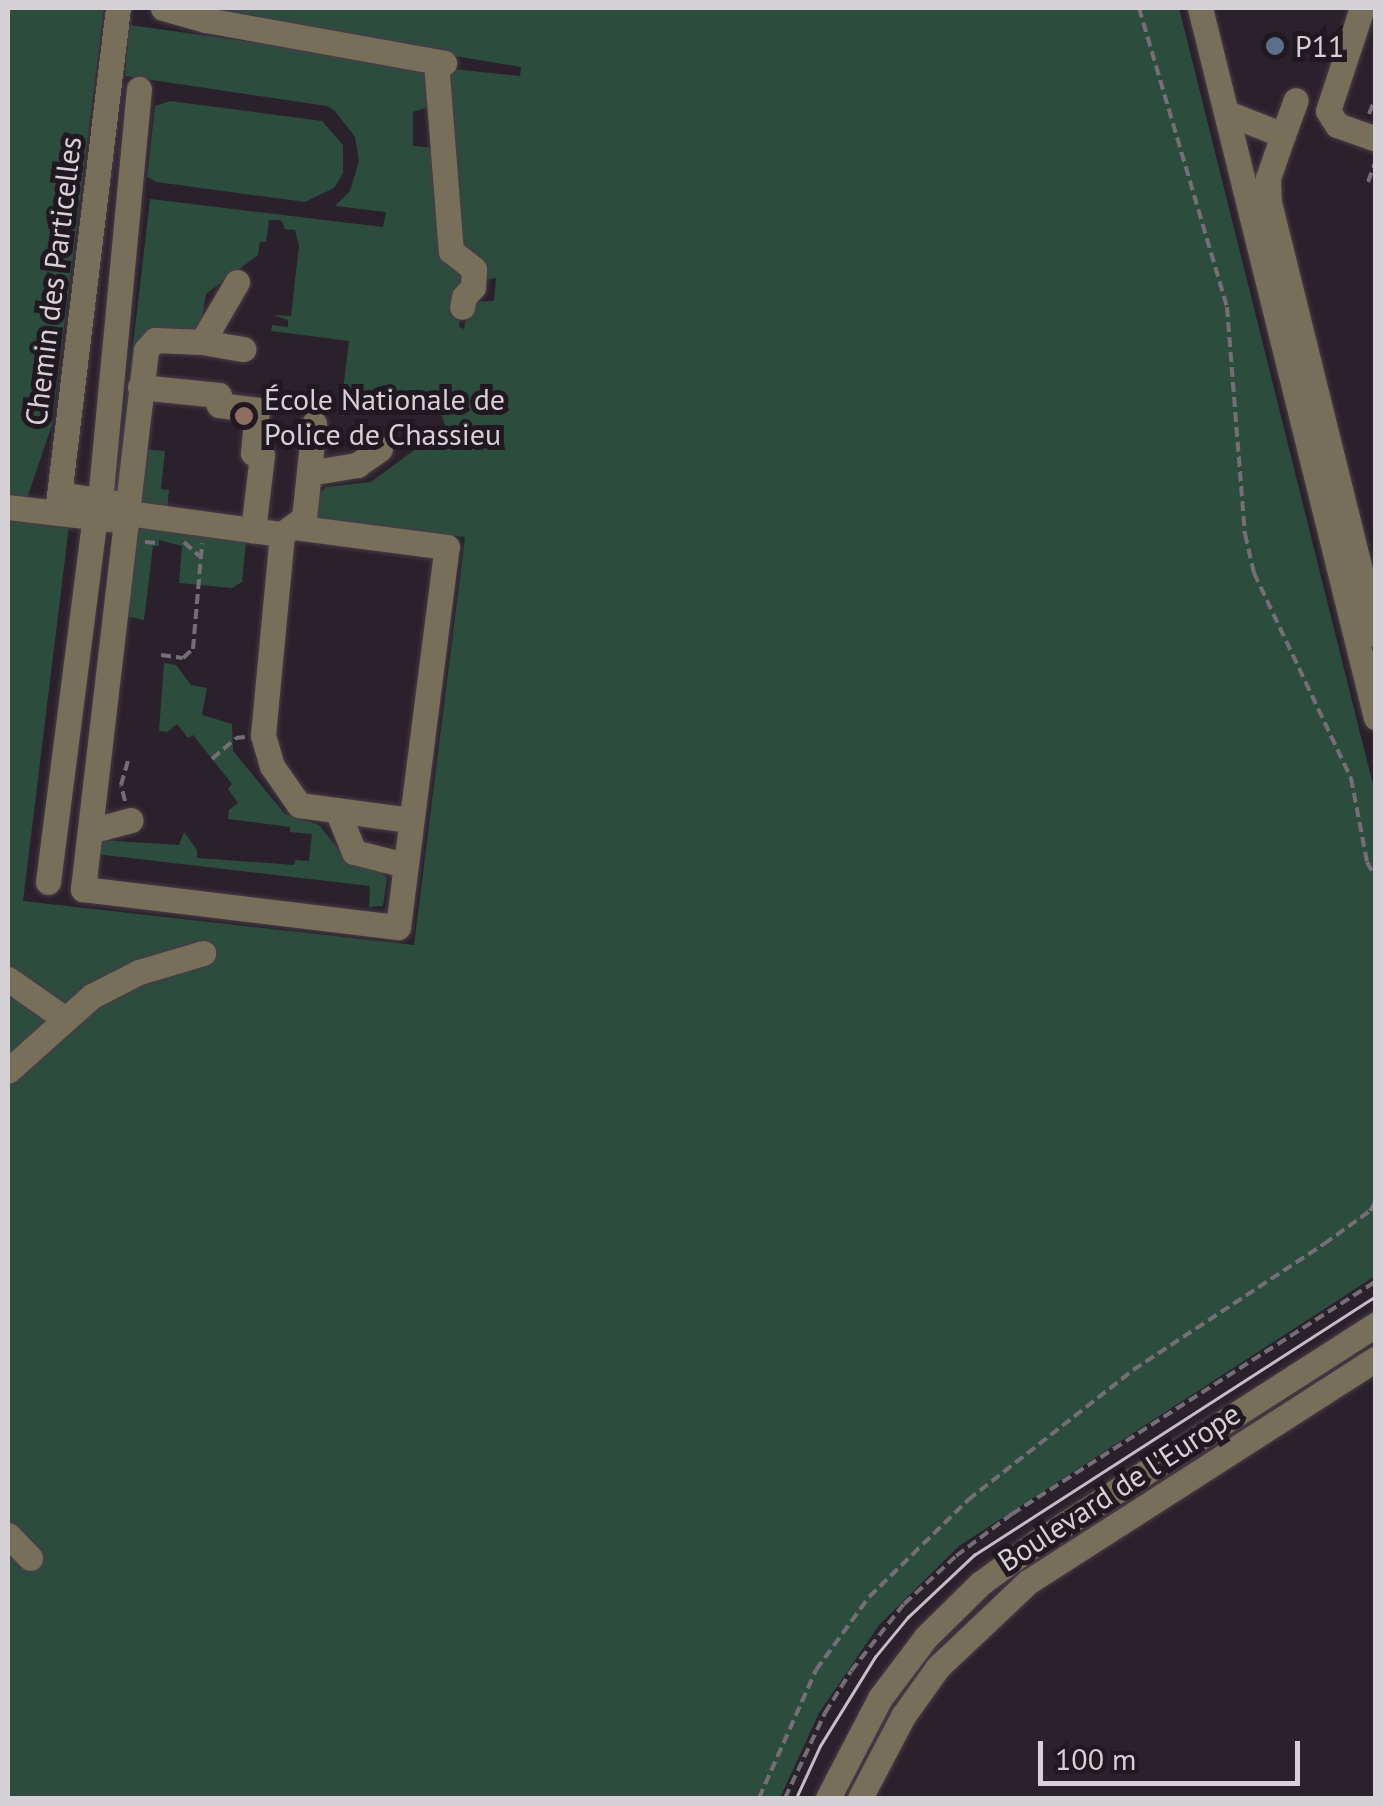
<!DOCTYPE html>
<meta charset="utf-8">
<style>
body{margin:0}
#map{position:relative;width:1383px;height:1806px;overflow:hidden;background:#2b212c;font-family:"PT Sans",sans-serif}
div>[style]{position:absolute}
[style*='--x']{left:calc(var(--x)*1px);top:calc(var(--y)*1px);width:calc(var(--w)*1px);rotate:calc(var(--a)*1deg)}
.green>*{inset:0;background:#2c4d3e}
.path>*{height:4px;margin-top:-2px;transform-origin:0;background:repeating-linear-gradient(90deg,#766e77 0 10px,transparent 0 15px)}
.roads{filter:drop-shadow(0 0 2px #463d47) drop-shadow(0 0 2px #463d47)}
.minor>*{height:25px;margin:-12.5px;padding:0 12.5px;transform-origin:12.5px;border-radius:12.5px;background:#786f5b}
.tram>*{height:2.5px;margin:-1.25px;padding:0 1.25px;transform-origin:1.25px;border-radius:1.25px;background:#c3bdc4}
.dots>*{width:28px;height:28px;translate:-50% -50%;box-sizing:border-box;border:5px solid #211822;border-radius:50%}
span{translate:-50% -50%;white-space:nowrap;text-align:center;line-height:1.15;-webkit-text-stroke:10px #211822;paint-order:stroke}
.poi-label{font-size:30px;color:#d6d0d7}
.left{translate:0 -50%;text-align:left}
.street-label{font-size:30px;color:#d6d0d7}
.frame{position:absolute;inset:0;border:10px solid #d6d0d7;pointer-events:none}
.scale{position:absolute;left:1038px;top:1741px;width:262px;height:45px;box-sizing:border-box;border:5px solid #d6d0d7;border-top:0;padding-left:12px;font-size:30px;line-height:35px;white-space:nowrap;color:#d6d0d7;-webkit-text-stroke:8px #211822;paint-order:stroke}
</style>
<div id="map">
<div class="green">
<div style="clip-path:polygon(8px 8px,104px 8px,52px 425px,27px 498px,8px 497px)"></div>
<div style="clip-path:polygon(201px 8px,1179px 8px,1375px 793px,1375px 1276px,959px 1546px,879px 1625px,819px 1713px,780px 1798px,8px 1798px,8px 519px,69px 526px,23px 901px,414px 945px,465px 537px,321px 524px,315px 516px,314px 499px,326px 487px,371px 482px,417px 448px,423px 448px,424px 442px,446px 446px,448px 435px,442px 416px,426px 410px,357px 401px,355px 418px,352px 403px,345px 402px,344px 416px,340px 415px,349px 341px,271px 331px,272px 325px,288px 327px,288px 320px,273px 315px,291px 316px,299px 246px,295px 230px,285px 229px,281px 220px,269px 220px,266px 242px,260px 242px,258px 255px,206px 294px,200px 330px,159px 335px,139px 352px,120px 490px,106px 488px,106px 482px,117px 483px,150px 199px,383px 227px,386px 212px,335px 206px,350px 191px,359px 161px,355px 137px,335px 111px,327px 106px,125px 76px,129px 25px,434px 67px,434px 105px,413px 112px,413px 146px,438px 148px,446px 248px,449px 259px,463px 273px,459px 327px,464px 329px,469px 302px,494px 301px,496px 278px,483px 280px,457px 249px,444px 68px,520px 76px,521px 67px,222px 17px)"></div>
<div style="clip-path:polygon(170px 101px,322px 121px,343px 145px,343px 173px,334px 188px,305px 202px,157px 182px,147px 177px,155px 106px)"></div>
<div style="clip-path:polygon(142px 449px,165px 451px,161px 489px,169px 490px,167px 510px,140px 504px)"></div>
<div style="clip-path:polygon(140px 526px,246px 541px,242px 582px,232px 588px,179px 583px,182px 546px,159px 540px,159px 546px,153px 546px,144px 620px,126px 616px,136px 528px)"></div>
<div style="clip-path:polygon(164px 663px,176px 665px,191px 685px,207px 688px,202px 715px,232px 724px,233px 751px,285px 814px,319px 825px,349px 862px,376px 867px,387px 878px,383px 906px,369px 907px,370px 886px,96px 854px,98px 840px,179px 845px,184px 832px,197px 850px,197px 858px,294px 865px,295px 860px,309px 861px,312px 834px,290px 832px,290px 827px,228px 819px,229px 810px,238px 803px,228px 789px,232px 784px,193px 735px,188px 738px,177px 724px,167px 732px,159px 731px)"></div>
</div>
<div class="path">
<div style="--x:1139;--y:8;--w:312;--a:73.6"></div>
<div style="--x:1227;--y:307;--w:228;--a:85.5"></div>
<div style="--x:1245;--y:534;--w:40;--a:77"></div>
<div style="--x:1254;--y:573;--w:227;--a:64.7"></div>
<div style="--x:1351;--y:778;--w:86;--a:79.2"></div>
<div style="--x:1367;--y:862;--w:18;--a:61"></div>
<div style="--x:1369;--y:114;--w:18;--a:-68"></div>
<div style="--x:1368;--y:182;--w:23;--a:-70"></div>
<div style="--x:145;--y:542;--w:14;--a:4"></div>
<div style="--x:184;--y:542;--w:21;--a:43"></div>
<div style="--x:161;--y:655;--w:22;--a:8"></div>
<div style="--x:183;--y:658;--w:13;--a:-42"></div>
<div style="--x:193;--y:649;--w:106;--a:-85.1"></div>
<div style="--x:212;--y:759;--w:32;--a:-41"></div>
<div style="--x:236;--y:738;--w:9;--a:-6"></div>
<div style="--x:125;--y:801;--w:16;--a:-104"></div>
<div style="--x:121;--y:785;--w:25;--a:-74"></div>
<div style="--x:759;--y:1798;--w:140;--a:-66"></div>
<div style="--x:816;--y:1670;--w:90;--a:-54"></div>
<div style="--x:869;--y:1597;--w:139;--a:-44.4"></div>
<div style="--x:968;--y:1500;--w:210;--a:-38.2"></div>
<div style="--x:1133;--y:1370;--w:229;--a:-33.4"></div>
<div style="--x:1324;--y:1244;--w:57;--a:-35.7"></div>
<div style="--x:1370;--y:1211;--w:12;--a:-59"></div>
<div style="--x:785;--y:1798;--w:94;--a:-64.8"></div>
<div style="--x:825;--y:1713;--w:49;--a:-58.2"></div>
<div style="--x:851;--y:1671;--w:85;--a:-51.7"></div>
<div style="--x:904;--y:1604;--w:71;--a:-42.7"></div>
<div style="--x:956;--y:1556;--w:70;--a:-36.9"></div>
<div style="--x:1012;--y:1514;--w:432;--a:-32.6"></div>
</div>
<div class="roads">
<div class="minor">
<div style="--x:163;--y:8;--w:45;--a:15.6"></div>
<div style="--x:206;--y:20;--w:242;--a:10.2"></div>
<div style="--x:1200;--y:8;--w:731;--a:76.08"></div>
<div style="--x:1362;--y:8;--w:108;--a:108.3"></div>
<div style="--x:1328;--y:111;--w:17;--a:57"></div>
<div style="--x:1337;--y:125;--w:41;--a:19.7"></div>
<div style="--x:436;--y:62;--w:190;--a:85.5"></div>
<div style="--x:451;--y:251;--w:29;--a:38"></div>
<div style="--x:474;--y:269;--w:18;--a:93"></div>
<div style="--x:473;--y:287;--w:13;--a:132"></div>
<div style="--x:464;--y:297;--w:10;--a:101"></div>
<div style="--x:1227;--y:113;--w:60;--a:21.4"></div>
<div style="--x:1283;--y:135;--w:37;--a:-70"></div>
<div style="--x:1283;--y:135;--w:46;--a:109.2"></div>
<div style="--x:1268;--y:178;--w:24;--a:88"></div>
<div style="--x:1269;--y:202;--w:445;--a:76.1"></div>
<div style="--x:237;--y:282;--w:69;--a:120.3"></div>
<div style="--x:202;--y:342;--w:47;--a:-177.6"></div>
<div style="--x:155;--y:340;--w:13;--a:132"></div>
<div style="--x:146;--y:350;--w:543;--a:96.67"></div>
<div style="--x:83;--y:889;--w:317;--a:6.9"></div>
<div style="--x:398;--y:927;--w:383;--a:-82.7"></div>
<div style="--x:447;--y:547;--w:156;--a:-172.6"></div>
<div style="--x:202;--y:342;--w:42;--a:9.7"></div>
<div style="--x:140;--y:387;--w:79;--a:5.8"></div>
<div style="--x:219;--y:395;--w:10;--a:90"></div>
<div style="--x:219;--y:405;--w:38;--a:7"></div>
<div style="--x:257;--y:410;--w:43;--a:95.3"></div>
<div style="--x:253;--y:453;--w:9;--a:13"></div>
<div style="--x:262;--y:455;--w:76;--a:96.8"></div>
<div style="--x:309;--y:473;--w:49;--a:-9.5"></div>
<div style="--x:357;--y:465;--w:28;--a:-35"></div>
<div style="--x:60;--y:494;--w:57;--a:9.1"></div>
<div style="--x:116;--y:503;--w:16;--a:40"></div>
<div style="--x:128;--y:513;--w:155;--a:7.8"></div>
<div style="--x:282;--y:534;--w:202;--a:95.4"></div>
<div style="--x:263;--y:735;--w:32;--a:74"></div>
<div style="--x:272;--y:766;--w:47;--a:55.3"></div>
<div style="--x:299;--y:805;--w:112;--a:7.7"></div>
<div style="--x:100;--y:501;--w:414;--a:-84.6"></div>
<div style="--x:8;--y:507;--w:103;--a:6.7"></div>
<div style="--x:57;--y:512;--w:508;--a:-83.1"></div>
<div style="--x:282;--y:534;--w:27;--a:-36"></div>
<div style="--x:304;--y:518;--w:95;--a:-83.9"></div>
<div style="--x:337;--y:810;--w:45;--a:68"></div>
<div style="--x:354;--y:852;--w:53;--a:14.3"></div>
<div style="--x:90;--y:831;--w:42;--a:-15"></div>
<div style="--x:48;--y:882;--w:368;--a:-82.7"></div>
<div style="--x:8;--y:979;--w:68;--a:34.9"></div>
<div style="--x:8;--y:1071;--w:113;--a:-41.8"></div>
<div style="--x:92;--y:996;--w:53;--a:-27.1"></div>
<div style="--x:139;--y:972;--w:67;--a:-16.5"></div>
<div style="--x:8;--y:1535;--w:32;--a:46"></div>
<div style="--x:828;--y:1798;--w:113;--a:-62.5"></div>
<div style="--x:880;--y:1698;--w:76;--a:-53"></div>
<div style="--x:926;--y:1637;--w:77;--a:-44.5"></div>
<div style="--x:981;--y:1583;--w:69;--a:-36.2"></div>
<div style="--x:1037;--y:1542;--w:403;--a:-32.7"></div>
<div style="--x:860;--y:1798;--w:93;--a:-62.3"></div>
<div style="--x:903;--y:1716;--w:60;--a:-54.5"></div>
<div style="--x:938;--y:1667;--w:124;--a:-43.4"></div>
<div style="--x:1028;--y:1582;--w:413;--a:-32.7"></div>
</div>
</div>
<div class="tram">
<div style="--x:796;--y:1798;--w:57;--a:-65.2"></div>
<div style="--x:820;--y:1746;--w:105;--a:-58.3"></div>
<div style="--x:875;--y:1657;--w:52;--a:-50.5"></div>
<div style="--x:908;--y:1617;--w:91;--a:-43.2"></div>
<div style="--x:974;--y:1555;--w:478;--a:-32.8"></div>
</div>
<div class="dots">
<div style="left:1275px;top:46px;background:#5c6f8a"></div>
<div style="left:244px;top:416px;background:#8d6e63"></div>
</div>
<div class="poi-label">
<span class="left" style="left:1295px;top:46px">P11</span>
<span class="left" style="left:264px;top:416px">École Nationale de<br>Police de Chassieu</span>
</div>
<div class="street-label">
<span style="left:53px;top:281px;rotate:-83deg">Chemin des Particelles</span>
<span style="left:1119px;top:1487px;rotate:-33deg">Boulevard de l'Europe</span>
</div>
<div class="frame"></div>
<div class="scale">100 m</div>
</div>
